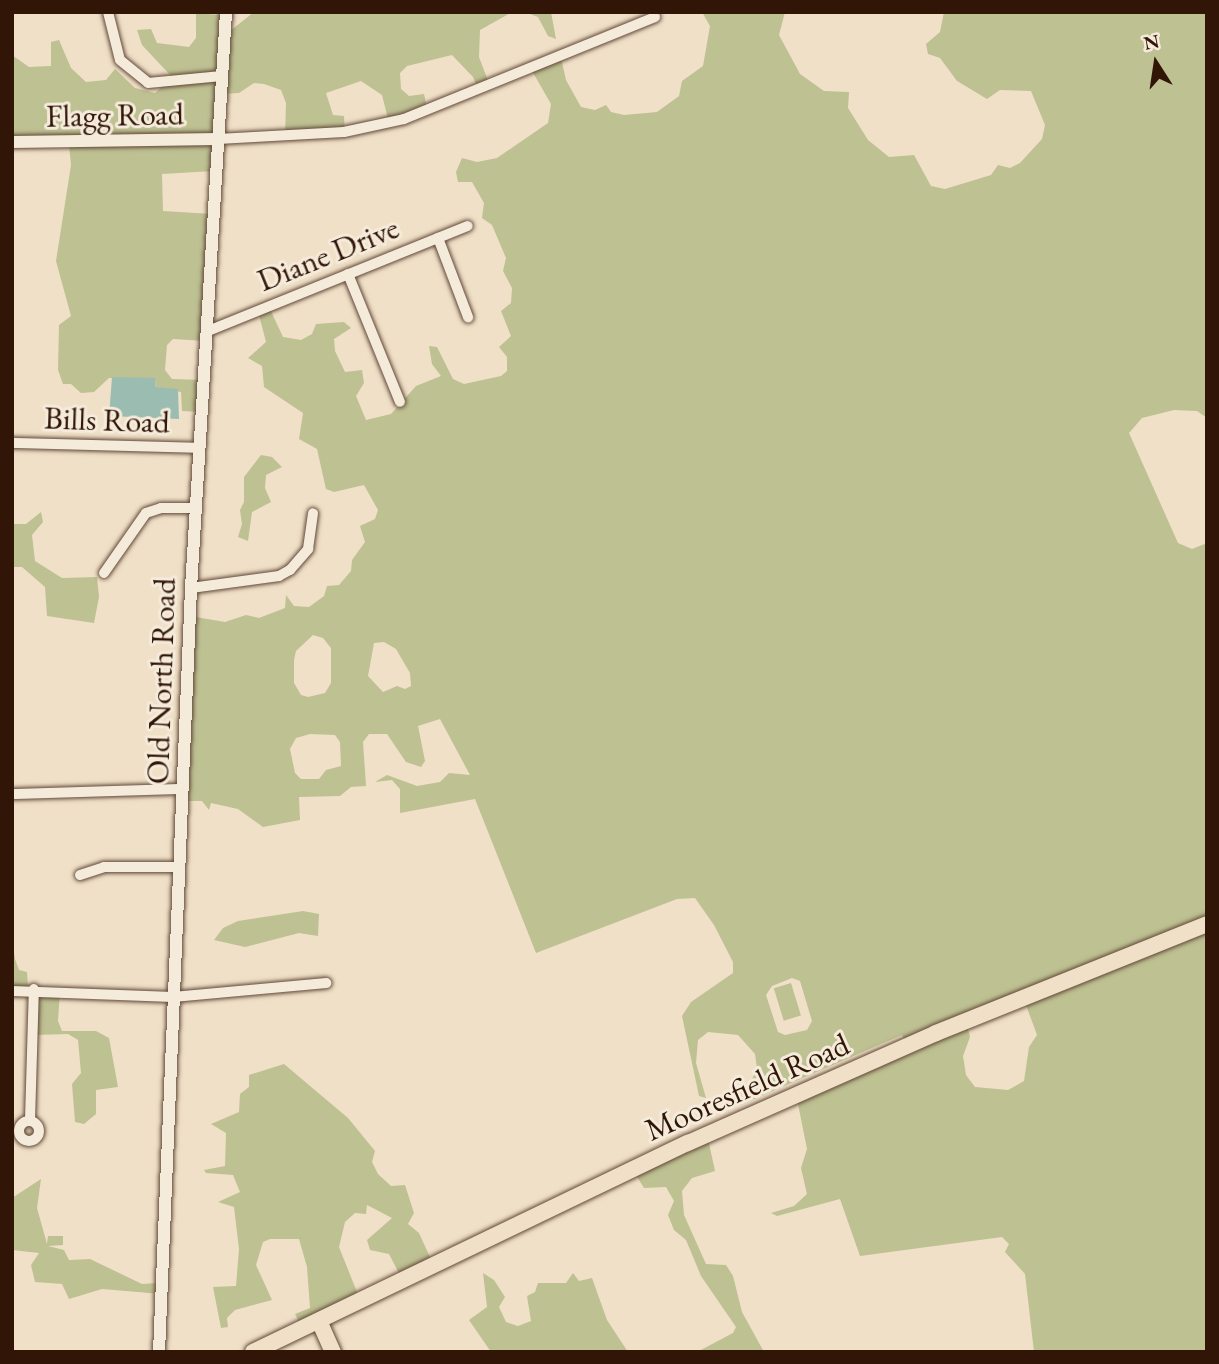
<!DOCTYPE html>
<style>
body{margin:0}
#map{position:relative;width:1219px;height:1364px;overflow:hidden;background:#f0e0c7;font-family:"EB Garamond",serif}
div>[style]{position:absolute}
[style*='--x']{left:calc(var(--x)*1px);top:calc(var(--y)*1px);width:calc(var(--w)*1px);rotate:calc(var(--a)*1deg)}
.green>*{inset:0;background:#bec192;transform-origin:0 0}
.water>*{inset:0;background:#9bbdb1}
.roads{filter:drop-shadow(0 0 2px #614838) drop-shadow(0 0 2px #614838)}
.minor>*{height:10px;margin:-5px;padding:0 5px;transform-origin:5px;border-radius:5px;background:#f5ebdb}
.minor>.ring{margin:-5px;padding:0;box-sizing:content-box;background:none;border:10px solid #f5ebdb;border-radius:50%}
.tertiary>*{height:12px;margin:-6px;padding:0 6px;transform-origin:6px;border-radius:6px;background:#f5ebdb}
.primary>*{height:16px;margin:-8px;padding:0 8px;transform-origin:8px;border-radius:8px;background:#f0e0c7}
span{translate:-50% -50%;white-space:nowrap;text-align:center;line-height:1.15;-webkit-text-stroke:6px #f5ebdb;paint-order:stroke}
.street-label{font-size:32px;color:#311608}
.frame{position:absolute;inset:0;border:14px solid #311608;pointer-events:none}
.north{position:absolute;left:1121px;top:28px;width:70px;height:70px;-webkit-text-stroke:5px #f5ebdb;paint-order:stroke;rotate:348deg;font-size:19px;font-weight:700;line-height:28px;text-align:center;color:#311608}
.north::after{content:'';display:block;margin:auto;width:24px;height:32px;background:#311608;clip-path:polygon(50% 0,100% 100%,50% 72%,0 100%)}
</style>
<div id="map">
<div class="green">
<div style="clip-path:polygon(254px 12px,512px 12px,480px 30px,479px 57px,490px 86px,479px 91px,473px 77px,452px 55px,407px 66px,400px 73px,401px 89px,409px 96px,424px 94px,428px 112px,389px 123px,382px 95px,361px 81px,326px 93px,333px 115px,344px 116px,345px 133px,285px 137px,286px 103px,281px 90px,264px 84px,254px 83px,239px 93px,221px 94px,214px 171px,162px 174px,163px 211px,212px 214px,205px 341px,173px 339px,167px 345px,165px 370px,172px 379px,203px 380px,201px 412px,182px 411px,181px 392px,155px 387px,156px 378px,109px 378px,94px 392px,81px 393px,71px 384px,63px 384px,58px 370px,59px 325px,71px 316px,56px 261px,71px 165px,69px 145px,12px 144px,12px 55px,29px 67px,51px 66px,51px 42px,59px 40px,71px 68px,86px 82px,106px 80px,115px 69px,135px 88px,155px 93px,172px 77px,142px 45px,137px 30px,151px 29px,157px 43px,189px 47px,196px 38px,196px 13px,221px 15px,225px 35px)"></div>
<div style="clip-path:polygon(525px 12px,551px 12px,556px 39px,548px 36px,538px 17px)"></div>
<div style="clip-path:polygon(evenodd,702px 12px,785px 12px,779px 35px,800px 74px,824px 91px,849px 92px,848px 108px,868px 140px,889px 157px,914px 155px,931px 186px,945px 189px,991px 175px,998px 165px,1010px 168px,1020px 163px,1042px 139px,1045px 125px,1031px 91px,1000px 90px,987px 99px,957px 81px,940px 58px,928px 54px,926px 44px,940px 32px,944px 12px,1207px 12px,1207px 418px,1197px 411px,1174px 410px,1142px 418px,1129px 433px,1178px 543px,1192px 549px,1207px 543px,1207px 1352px,1034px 1352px,1025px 1274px,1005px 1252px,1009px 1244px,1002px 1237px,860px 1256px,840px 1199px,777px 1216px,771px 1213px,794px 1206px,807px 1194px,801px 1168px,807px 1149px,796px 1094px,906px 1043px,902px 1035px,738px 1106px,731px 1090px,750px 1084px,757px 1068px,755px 1054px,738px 1035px,708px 1032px,698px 1040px,696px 1063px,706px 1098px,699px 1096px,682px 1016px,691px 1002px,733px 973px,733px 962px,714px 925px,695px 898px,677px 899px,536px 953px,475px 799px,400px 813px,400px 789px,392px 780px,375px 782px,387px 775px,417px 786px,440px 782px,449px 773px,470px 775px,440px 719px,418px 726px,425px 761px,421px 767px,406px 762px,387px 734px,369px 734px,363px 742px,366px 786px,351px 787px,340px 796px,299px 797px,300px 820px,263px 827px,238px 809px,211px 803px,209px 810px,202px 801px,182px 801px,190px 616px,225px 622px,246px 615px,259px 618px,285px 608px,286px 595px,294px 606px,309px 607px,324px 596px,327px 586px,339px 585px,351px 571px,352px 560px,365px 542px,360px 526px,375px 519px,378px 510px,364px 485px,334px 492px,326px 489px,317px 449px,299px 439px,303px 413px,264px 387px,262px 366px,248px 358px,266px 342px,258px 311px,269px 307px,283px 337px,301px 340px,312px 334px,316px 324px,344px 322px,351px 328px,334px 339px,335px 351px,345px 372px,362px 370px,364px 383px,356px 396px,366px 420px,391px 414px,416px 386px,441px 376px,432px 364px,429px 346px,437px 347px,453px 379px,464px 384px,501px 376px,507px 371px,507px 357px,499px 347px,511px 336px,501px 311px,511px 303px,512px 288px,503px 271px,506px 258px,492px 225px,482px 218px,484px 203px,472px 182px,458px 182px,456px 172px,462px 158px,477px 162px,497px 158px,548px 123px,551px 104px,532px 71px,561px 58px,566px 80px,581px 107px,595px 110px,606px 105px,611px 112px,624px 115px,657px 112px,679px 96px,682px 81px,703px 66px,710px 26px,702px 12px,313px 635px,323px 638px,331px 648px,331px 683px,325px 693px,308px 697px,301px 695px,294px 683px,294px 660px,296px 651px,313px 635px,702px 12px,384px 642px,396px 649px,410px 673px,411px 686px,405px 689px,397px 686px,383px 692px,368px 676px,374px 643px,384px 642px,702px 12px,310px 734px,335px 735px,340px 742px,341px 766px,326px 770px,319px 779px,301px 779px,295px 773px,290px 749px,296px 738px,310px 734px,702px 12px,792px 978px,800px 981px,812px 1021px,807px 1030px,785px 1035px,778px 1032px,766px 995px,772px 986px,792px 978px,702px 12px,1023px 997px,1037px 1035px,1029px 1047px,1024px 1081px,1008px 1090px,975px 1087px,966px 1075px,963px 1056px,970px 1037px,966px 1020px,1023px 997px)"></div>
<div style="clip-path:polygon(261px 455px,272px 457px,282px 467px,266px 475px,265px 488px,271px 502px,252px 512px,248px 541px,238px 537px,242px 524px,240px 510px,244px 502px,244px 477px)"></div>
<div style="clip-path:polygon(41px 512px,43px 522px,32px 535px,35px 561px,62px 578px,97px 577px,99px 597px,94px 623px,47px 616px,45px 587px,22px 567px,12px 567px,12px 524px,26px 524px)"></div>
<div style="clip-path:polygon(303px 911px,319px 914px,318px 936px,299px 933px,245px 947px,214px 940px,223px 928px,238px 921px)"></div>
<div style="clip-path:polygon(12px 939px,15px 959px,19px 970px,27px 972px,28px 987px,12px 992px)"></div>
<div style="left:791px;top:983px;width:34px;height:18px;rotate:73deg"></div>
<div style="clip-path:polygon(35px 989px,60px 991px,58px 1021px,62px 1031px,96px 1031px,109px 1038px,118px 1087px,96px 1090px,96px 1114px,84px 1124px,75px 1122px,72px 1084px,81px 1073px,78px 1040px,68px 1034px,34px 1035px)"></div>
<div style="clip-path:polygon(284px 1064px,348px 1118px,375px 1151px,372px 1162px,378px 1174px,391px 1186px,405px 1185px,414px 1213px,408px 1224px,419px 1233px,434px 1266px,403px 1281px,389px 1254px,370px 1250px,367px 1240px,392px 1218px,367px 1205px,366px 1214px,355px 1213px,345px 1222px,339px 1247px,361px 1302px,302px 1328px,295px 1314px,310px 1308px,307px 1267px,299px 1239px,270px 1239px,263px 1242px,256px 1265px,272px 1300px,235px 1310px,227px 1318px,228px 1327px,221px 1328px,213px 1287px,236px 1286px,239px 1249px,234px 1207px,218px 1202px,240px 1192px,233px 1175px,206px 1173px,204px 1170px,225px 1166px,226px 1133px,211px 1124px,239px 1112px,240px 1094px,249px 1087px,249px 1075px)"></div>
<div style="clip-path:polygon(707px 1134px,715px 1171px,692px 1178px,682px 1191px,684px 1215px,706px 1264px,726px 1265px,733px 1276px,742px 1312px,764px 1352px,697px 1352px,733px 1333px,736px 1327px,701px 1276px,686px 1240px,674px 1230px,668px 1215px,674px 1201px,666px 1187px,644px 1188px,636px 1175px)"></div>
<div style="clip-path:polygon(41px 1179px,37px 1208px,47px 1244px,48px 1236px,63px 1236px,63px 1245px,48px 1246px,64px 1250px,69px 1260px,90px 1259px,142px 1284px,158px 1283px,161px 1294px,102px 1289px,69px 1299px,62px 1284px,35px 1282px,31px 1265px,39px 1253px,12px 1250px,12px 1198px)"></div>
<div style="clip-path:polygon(483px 1273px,494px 1280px,505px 1297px,499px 1307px,506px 1322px,518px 1326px,531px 1321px,527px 1296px,535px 1292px,538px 1283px,566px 1283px,573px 1273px,579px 1281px,592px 1278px,607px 1320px,628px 1352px,491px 1352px,469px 1320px,487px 1307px)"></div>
</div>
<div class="water">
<div style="clip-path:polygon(112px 377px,156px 378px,155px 387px,178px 389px,179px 419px,109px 416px)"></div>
</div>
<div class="roads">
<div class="minor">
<div style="--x:108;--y:12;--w:49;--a:76"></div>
<div style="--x:120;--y:60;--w:36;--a:39"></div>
<div style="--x:148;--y:83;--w:74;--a:-5.4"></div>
<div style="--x:218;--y:139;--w:126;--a:-3.2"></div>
<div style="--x:344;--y:132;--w:61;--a:-12.2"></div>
<div style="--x:404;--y:119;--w:271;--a:-22.1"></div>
<div style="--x:438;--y:238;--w:85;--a:69.2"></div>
<div style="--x:348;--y:274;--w:138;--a:67.9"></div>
<div style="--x:208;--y:331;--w:280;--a:-22"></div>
<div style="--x:12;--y:443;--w:188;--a:1.5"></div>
<div style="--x:104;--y:573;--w:73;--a:-55"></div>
<div style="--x:146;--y:513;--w:16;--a:-18"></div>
<div style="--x:161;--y:508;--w:35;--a:0"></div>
<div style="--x:191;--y:588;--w:89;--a:-7.8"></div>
<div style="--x:279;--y:576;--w:13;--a:-29"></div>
<div style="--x:290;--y:570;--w:28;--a:-49"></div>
<div style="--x:308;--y:549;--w:36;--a:-82"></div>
<div style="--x:12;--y:794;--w:170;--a:-1.7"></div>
<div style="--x:80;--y:875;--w:25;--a:-18"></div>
<div style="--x:104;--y:867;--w:76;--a:0"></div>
<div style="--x:12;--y:991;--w:161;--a:2.1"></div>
<div style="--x:173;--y:997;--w:154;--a:-5.2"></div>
<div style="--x:30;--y:1120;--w:131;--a:-88.3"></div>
<div class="ring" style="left:19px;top:1121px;width:10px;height:10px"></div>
</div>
<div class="tertiary">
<div style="--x:12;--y:142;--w:206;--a:-0.8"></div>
<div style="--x:159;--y:1352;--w:765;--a:-87.6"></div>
<div style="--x:191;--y:588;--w:577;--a:-86.52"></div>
</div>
<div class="primary">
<div style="--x:320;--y:1323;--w:32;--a:66"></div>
<div style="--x:253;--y:1352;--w:483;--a:-25.7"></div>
<div style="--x:688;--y:1143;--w:271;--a:-23.9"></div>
<div style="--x:936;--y:1033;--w:292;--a:-21.9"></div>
</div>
</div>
<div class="street-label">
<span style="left:115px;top:115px;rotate:-1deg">Flagg Road</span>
<span style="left:328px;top:254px;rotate:-22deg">Diane Drive</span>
<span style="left:107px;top:420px;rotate:2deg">Bills Road</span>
<span style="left:161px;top:681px;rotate:-88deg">Old North Road</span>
<span style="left:747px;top:1087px;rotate:-24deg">Mooresfield Road</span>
</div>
<div class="frame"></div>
<div class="north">N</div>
</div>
